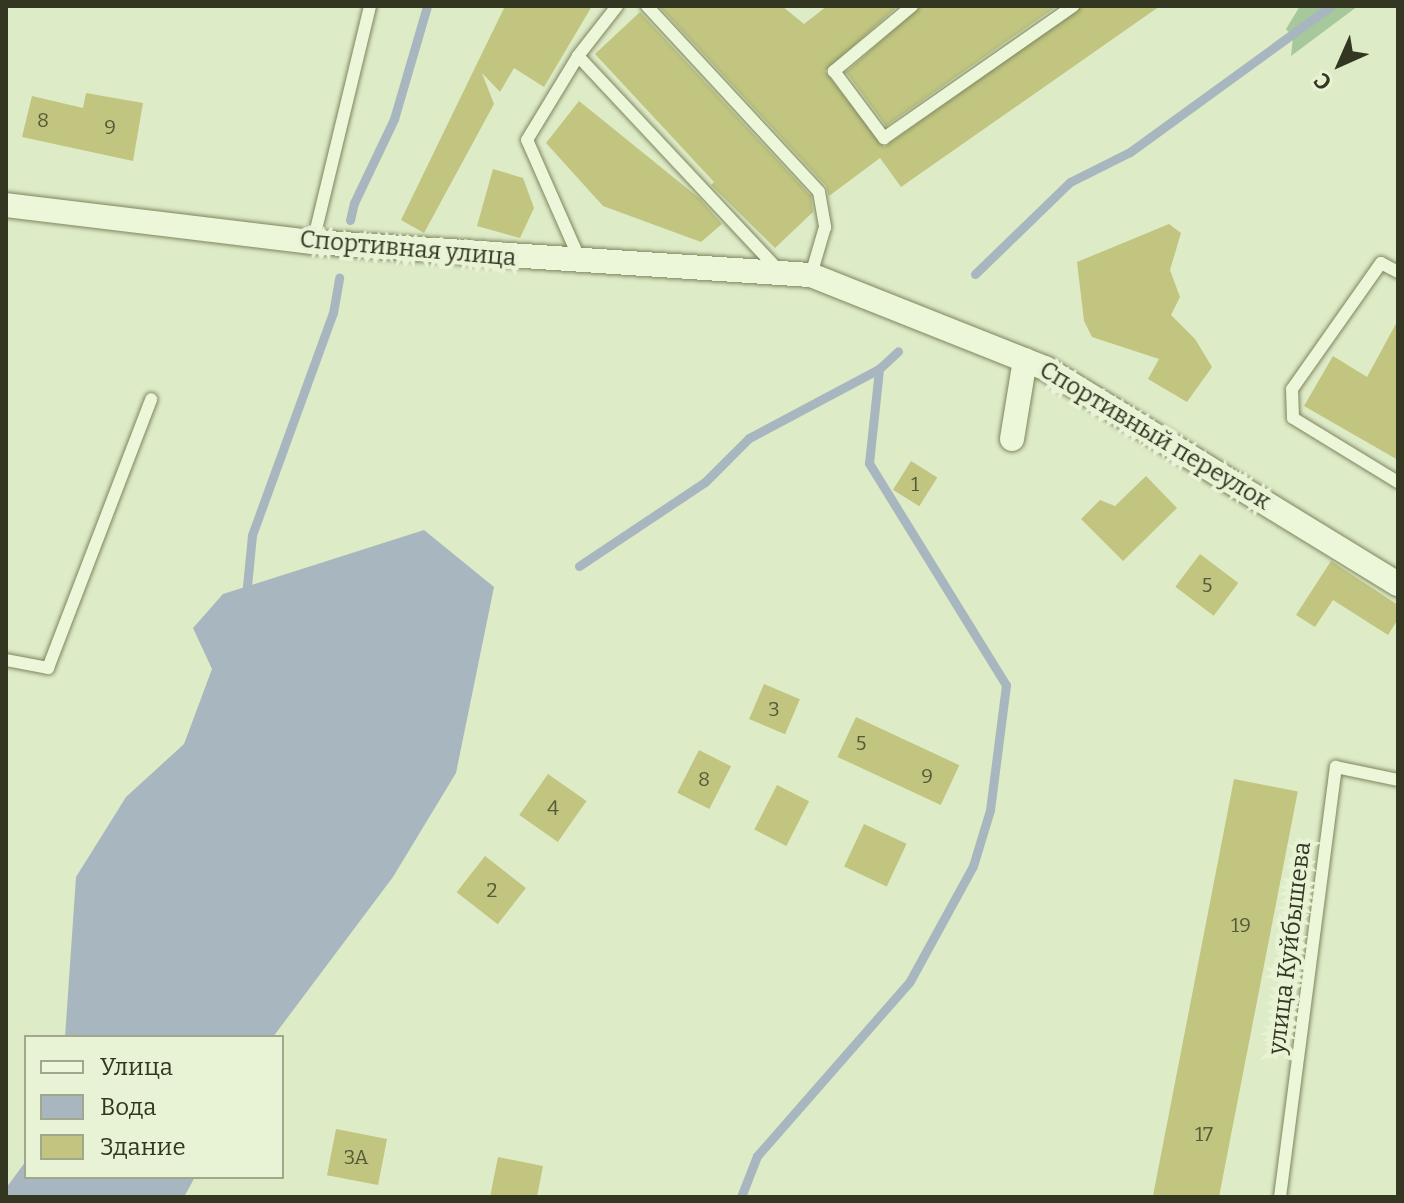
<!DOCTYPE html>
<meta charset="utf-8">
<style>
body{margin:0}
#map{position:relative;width:1404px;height:1203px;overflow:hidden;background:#deebc7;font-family:Bitter,serif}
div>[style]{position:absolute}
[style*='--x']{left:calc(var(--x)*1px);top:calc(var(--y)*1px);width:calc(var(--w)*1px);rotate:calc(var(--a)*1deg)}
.green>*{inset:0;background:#a6c89b}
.water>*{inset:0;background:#a8b7bf}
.stream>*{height:9px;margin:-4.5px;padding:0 4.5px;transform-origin:4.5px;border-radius:4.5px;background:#a8b7bf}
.building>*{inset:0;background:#c1c580;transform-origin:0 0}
.roads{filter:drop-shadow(0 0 2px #7e855e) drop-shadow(0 0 2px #7e855e)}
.lane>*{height:12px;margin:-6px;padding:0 6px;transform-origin:6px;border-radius:6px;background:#ecf6d9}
.street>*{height:24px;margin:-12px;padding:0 12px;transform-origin:12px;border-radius:12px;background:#ecf6d9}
span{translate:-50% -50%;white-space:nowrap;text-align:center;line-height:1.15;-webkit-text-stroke:8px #e8f3d6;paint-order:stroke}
.number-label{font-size:20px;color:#565a38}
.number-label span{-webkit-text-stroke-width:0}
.street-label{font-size:24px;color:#333620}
.frame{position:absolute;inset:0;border:8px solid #333620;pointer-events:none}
.legend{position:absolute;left:24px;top:1035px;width:260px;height:144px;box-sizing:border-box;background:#e8f3d6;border:2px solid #a0a78d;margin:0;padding:10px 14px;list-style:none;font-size:24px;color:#333620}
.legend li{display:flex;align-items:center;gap:16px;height:40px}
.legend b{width:40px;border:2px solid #a0a78d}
.north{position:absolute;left:1300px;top:24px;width:80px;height:80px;-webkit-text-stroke:6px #e8f3d6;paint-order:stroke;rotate:225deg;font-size:22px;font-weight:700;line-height:32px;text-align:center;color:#333620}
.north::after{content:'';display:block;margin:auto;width:28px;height:36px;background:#333620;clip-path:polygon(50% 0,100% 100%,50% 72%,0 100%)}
</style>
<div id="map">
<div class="green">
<div style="clip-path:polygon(1300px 6px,1358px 6px,1291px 56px,1293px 37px,1286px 29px)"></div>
</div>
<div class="water">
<div style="clip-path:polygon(424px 530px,494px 587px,456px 773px,393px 877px,273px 1037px,65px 1037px,76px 877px,126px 797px,184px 744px,212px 669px,193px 628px,223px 594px)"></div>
<div style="clip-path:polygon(26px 1161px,26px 1177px,195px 1177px,184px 1197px,6px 1197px,6px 1188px)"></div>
</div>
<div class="stream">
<div style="--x:350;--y:220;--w:17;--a:-77"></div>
<div style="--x:354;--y:203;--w:93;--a:-64.5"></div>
<div style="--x:394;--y:119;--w:118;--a:-73.7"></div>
<div style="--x:975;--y:274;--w:132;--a:-44.1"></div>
<div style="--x:1070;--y:182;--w:67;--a:-26.6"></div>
<div style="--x:1130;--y:152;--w:248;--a:-36"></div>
<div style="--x:579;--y:566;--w:151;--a:-33.7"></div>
<div style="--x:705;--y:482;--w:62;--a:-45"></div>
<div style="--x:749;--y:438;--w:147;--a:-28"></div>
<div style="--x:879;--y:369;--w:26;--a:-43"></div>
<div style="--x:247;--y:586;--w:51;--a:-84.4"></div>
<div style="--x:252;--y:535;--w:236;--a:-70"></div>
<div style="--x:333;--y:313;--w:36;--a:-80"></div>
<div style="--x:741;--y:1197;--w:44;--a:-68.7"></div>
<div style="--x:757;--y:1156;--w:232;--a:-48.8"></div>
<div style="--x:910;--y:981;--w:131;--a:-61.3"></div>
<div style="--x:973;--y:866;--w:59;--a:-73.1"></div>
<div style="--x:990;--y:810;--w:126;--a:-82.7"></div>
<div style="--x:1006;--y:685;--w:261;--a:-121.7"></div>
<div style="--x:869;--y:463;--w:95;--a:-83.9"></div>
</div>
<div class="building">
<div style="clip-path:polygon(505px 6px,592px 6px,544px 87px,514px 68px,500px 92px,482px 73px,494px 104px,424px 233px,401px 220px)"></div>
<div style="clip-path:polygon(659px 6px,782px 6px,804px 24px,827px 6px,898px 6px,825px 71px,884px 147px,1082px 6px,1160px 6px,901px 187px,880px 158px,829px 196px,826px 186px)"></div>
<div style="clip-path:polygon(921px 6px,1057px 6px,886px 126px,846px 72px)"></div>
<div style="clip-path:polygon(640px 12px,811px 196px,813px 212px,775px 248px,711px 185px,714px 182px,595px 54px)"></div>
<div style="clip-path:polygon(86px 93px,143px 103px,133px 161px,22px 137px,32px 96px,83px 108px)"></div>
<div style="clip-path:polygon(579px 101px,699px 198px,722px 224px,701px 242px,603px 206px,546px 143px)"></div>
<div style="clip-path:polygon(493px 169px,523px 178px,534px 208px,520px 238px,477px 226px)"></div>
<div style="clip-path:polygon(1169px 224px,1181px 233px,1170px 270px,1180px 297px,1171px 315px,1195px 339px,1212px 367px,1187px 402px,1148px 379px,1159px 359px,1092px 337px,1084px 321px,1077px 262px)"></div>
<div style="clip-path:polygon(1398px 320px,1398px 460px,1304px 406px,1333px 356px,1367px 377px)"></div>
<div style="left:911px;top:461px;width:31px;height:34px;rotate:32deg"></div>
<div style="clip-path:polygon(1146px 476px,1177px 508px,1123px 561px,1081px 519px,1100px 500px,1115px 506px)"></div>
<div style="left:1200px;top:554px;width:48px;height:41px;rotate:37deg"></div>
<div style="clip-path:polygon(1331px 561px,1398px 605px,1398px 619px,1388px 635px,1333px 600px,1315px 627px,1296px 615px)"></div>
<div style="left:764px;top:684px;width:39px;height:38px;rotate:23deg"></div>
<div style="left:856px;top:717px;width:114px;height:44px;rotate:25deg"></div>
<div style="left:699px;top:750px;width:36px;height:48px;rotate:27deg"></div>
<div style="left:548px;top:774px;width:47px;height:50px;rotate:35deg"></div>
<div style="left:1234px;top:779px;width:65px;height:425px;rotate:11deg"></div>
<div style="left:777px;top:785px;width:36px;height:50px;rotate:27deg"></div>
<div style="left:864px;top:824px;width:47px;height:47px;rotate:25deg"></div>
<div style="left:485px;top:856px;width:52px;height:46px;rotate:38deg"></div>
<div style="left:336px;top:1129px;width:52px;height:47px;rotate:11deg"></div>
<div style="clip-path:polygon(498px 1157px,543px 1166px,537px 1197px,490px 1197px)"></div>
</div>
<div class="roads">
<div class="lane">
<div style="--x:647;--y:6;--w:253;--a:47.2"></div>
<div style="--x:819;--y:192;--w:36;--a:80"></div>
<div style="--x:825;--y:227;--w:50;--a:106.3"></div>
<div style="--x:912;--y:6;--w:102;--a:140.2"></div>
<div style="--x:834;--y:71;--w:84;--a:53.3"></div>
<div style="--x:884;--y:138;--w:231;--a:-34.9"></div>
<div style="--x:578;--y:56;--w:294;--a:46.9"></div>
<div style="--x:313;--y:242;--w:243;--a:-76.4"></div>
<div style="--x:580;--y:260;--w:131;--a:-113.8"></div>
<div style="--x:527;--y:140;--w:98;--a:-58.7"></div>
<div style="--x:578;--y:56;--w:63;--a:-52"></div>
<div style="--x:1398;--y:272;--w:19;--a:-152"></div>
<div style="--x:1381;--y:263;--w:154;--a:125.2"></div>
<div style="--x:1292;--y:389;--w:29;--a:88"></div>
<div style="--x:1293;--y:418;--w:123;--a:31.4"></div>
<div style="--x:6;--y:660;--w:43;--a:10.8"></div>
<div style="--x:48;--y:668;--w:288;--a:-69"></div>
<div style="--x:1280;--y:1197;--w:434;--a:-82.6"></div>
<div style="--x:1336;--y:767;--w:63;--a:11.8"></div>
</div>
<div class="street">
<div style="--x:6;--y:205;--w:309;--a:6.9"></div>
<div style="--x:313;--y:242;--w:499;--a:3.8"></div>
<div style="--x:811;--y:275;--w:252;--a:21.7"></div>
<div style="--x:1045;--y:368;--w:414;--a:31.5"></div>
<div style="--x:1012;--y:439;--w:80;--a:-80.7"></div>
</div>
</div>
<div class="number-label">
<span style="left:43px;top:120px">8</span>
<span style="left:110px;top:127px">9</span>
<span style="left:915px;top:484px">1</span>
<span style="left:1207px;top:585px">5</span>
<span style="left:774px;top:709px">3</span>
<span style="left:861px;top:743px">5</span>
<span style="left:927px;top:776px">9</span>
<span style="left:704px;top:779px">8</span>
<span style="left:553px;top:808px">4</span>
<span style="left:492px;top:890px">2</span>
<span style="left:1241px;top:925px">19</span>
<span style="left:1204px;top:1134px">17</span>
<span style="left:356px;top:1157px">3А</span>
</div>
<div class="street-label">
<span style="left:408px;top:249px;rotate:5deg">Спортивная улица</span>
<span style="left:1155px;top:436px;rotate:31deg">Спортивный переулок</span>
<span style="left:1290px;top:948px;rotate:-83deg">улица Куйбышева</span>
</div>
<div class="frame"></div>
<ul class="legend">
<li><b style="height:10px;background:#ecf6d9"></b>Улица</li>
<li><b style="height:22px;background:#a8b7bf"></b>Вода</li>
<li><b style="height:22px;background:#c1c580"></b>Здание</li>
</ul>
<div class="north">С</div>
</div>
